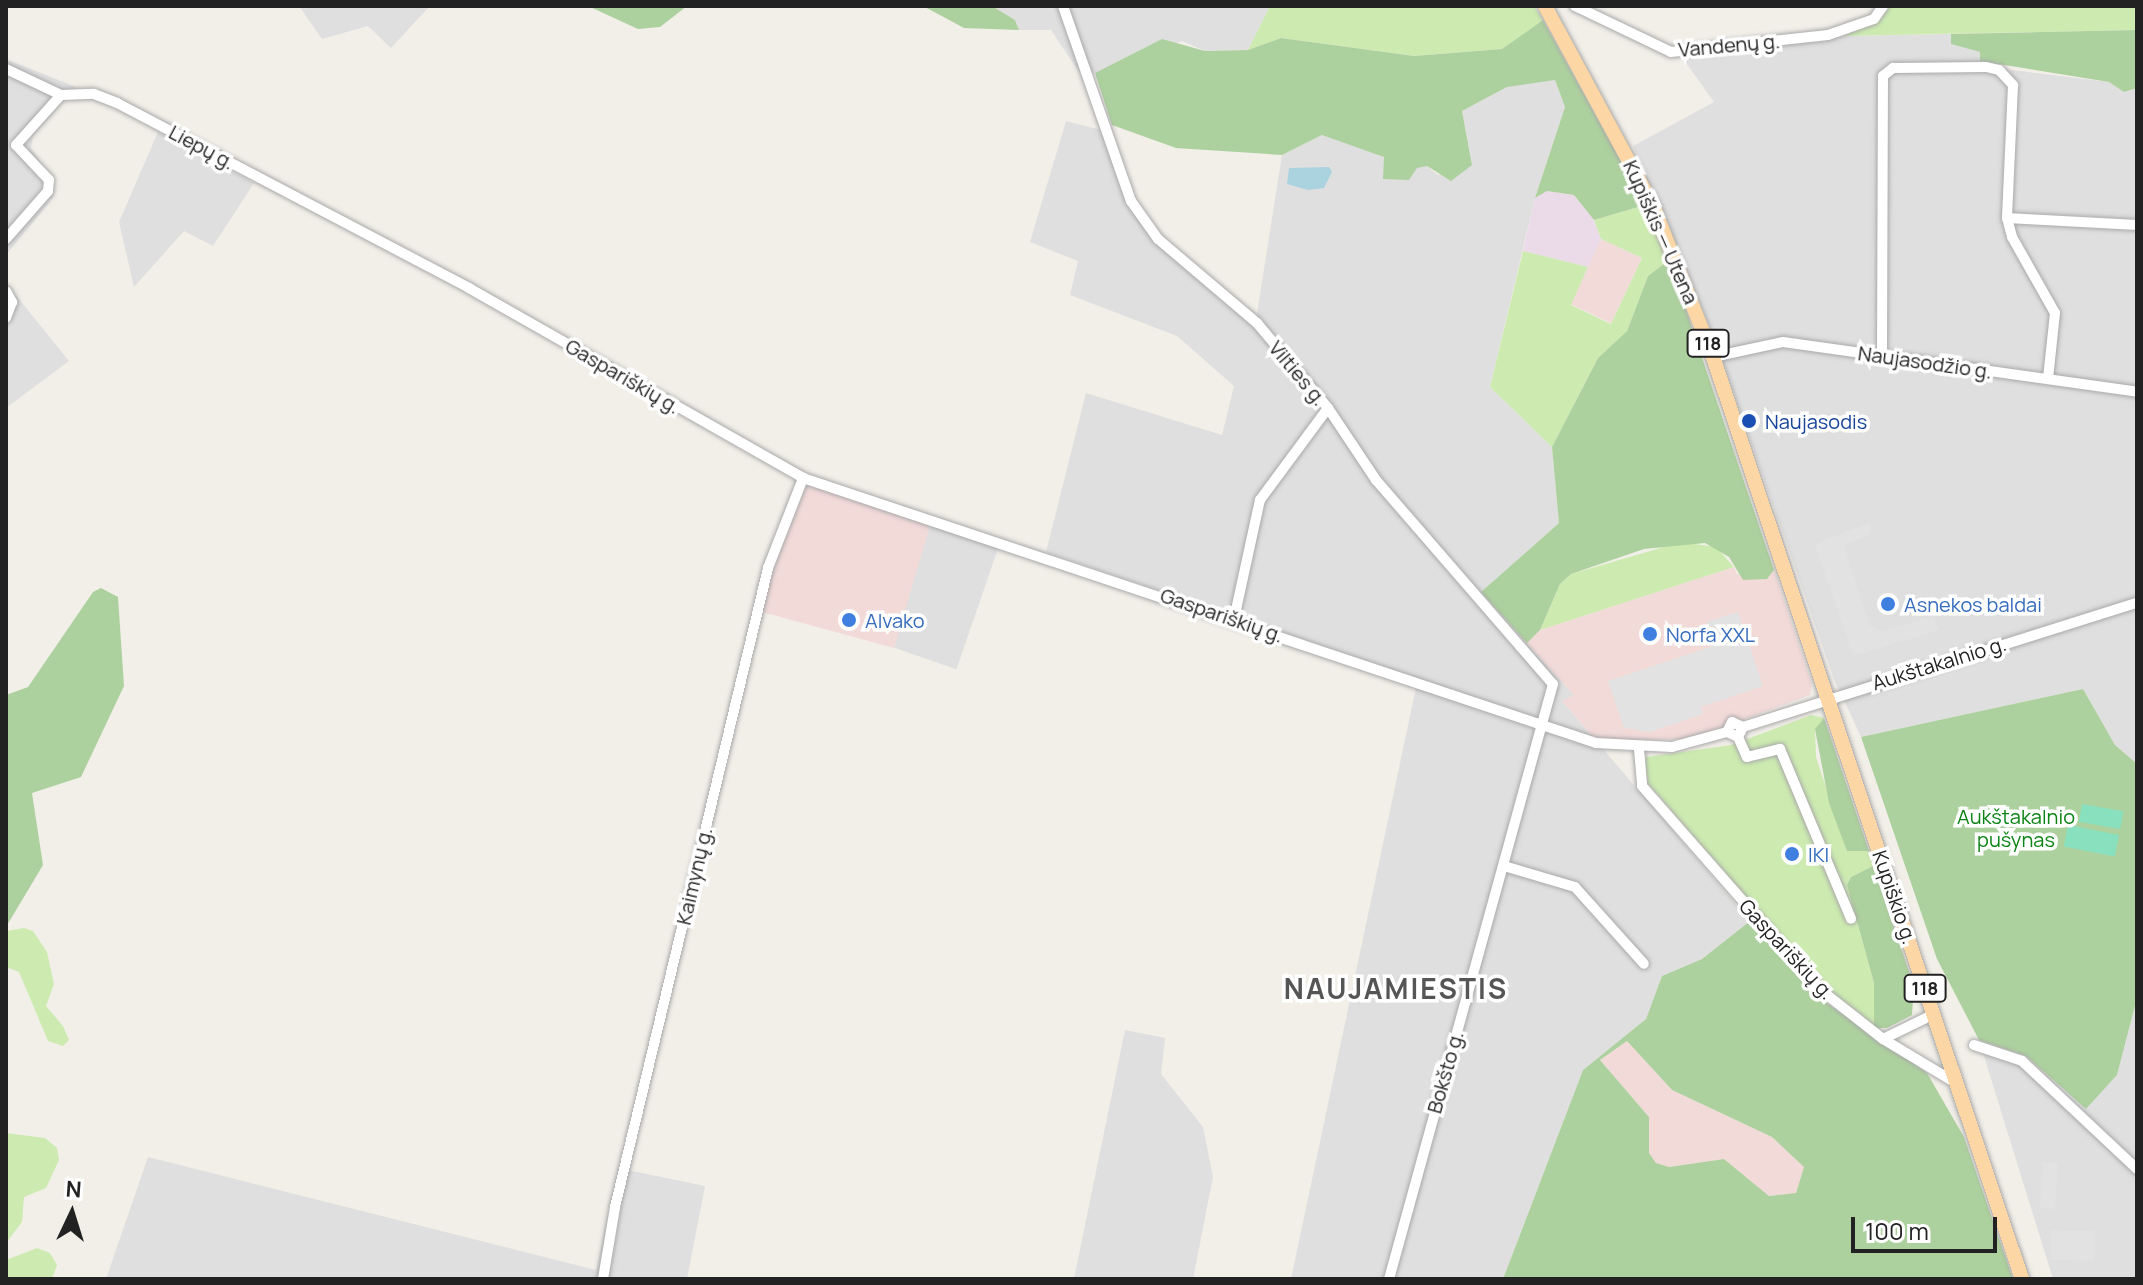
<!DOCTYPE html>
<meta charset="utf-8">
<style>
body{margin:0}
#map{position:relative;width:2143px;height:1285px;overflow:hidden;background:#f2efe9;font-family:Manrope,sans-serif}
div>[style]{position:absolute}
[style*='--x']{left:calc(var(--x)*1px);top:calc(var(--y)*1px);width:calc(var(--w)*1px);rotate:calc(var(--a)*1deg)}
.residential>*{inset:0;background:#e0dfdf;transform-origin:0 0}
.commercial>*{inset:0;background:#f2dad9;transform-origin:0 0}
.industrial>*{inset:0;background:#ebdbe8}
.grass>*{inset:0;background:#cdebb0}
.forest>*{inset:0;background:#add19e}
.pitch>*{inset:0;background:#88e0be;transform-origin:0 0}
.parking>*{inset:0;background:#e2e2e2;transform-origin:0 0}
.water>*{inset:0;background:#aad3df}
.roads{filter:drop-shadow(0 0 2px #a9a9a9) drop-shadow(0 0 2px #a9a9a9)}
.minor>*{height:10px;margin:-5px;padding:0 5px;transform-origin:5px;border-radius:5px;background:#fff}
.major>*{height:14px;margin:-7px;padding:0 7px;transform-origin:7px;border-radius:7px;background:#fcd6a4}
.dots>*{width:22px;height:22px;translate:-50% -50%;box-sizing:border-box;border:4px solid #fff;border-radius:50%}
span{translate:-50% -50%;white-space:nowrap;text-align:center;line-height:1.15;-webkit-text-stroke:7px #fff;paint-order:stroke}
.shield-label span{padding:2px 6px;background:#fff;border:2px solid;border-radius:6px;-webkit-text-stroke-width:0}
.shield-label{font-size:18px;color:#222;font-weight:700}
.street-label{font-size:20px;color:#222}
.transit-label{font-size:20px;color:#164399}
.left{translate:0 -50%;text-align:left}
.shop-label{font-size:20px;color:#366cbe}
.park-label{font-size:20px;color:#0c8416}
.district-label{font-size:28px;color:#555;font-weight:700;letter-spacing:2px}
.frame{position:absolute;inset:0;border:8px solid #222;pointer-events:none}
.north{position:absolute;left:32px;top:1173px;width:80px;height:80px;-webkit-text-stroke:6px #fff;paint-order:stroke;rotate:4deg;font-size:22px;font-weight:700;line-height:32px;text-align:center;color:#222}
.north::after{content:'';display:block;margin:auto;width:28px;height:36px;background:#222;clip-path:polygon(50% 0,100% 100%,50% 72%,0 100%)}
.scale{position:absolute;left:1851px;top:1217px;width:146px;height:36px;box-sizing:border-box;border:4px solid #222;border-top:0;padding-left:10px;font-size:24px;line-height:28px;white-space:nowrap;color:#222;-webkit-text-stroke:6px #fff;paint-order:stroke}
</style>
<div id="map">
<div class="residential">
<div style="clip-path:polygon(299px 6px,430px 6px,391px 48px,368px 26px,322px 39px)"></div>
<div style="clip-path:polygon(992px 6px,1270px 6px,1248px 50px,1205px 51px,1182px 41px,1095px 73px,1079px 72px,1051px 30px,1019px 30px,1015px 20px)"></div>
<div style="clip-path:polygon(1951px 34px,1952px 44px,1980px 52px,2005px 69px,2109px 82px,2124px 92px,2137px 88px,2137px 764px,2115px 745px,2083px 689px,1861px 737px,1834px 679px,1714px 336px,1633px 146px,1714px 102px,1681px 56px,1842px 36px)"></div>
<div style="clip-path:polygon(6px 59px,76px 87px,33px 136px,31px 148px,54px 181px,54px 197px,6px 255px)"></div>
<div style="clip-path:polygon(1538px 80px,1555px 80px,1565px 107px,1535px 198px,1490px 387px,1552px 447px,1559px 523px,1481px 592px,1575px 696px,1563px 702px,1750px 921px,1702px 959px,1662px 976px,1646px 1019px,1583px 1070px,1503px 1279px,1291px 1279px,1418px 678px,1046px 552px,1086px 393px,1222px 435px,1234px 386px,1177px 336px,1070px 295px,1078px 261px,1030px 242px,1066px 121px,1101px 130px,1128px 204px,1255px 326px,1282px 155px,1322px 135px,1427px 166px,1438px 175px,1472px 164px,1462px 111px,1507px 87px)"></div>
<div style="clip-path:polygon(158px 132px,254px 183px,213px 246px,184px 231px,134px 287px,119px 222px)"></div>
<div style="clip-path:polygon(6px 283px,69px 361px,6px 408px)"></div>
<div style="left:931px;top:522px;width:72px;height:131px;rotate:19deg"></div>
<div style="clip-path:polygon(2137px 998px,2137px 1279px,2053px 1279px,1979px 1040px,2026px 1056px,2086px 1109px,2117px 1075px)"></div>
<div style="clip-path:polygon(1125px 1030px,1165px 1038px,1161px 1074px,1203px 1127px,1213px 1177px,1193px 1279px,1074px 1279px)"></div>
<div style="clip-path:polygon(148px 1157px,596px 1270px,618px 1168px,705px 1186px,687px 1279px,106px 1279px)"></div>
</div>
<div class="commercial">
<div style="left:1601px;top:239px;width:45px;height:72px;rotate:25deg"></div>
<div style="clip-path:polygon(807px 485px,931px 522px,894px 648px,762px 612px,775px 561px)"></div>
<div style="clip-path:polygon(1734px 567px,1737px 574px,1767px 579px,1774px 570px,1812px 684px,1810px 695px,1690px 739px,1596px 740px,1562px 701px,1574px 695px,1527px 643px,1540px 630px)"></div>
<div style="clip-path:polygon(1627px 1041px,1672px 1090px,1772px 1137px,1804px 1167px,1796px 1193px,1769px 1196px,1724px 1159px,1669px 1167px,1656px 1163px,1649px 1153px,1649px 1117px,1600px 1060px)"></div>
</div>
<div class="industrial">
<div style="clip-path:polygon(1547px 191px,1574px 195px,1594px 220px,1601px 239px,1588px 267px,1523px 251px,1535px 198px)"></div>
</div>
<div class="grass">
<div style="clip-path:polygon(1270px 6px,1534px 6px,1543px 20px,1502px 49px,1414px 56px,1281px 38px,1248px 50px)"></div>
<div style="clip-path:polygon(1890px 6px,2137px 6px,2137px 30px,1842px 36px,1881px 19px)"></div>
<div style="clip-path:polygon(1645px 205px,1669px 260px,1648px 276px,1627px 331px,1598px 358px,1552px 447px,1490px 387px,1523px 251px,1588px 267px,1571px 305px,1611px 324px,1642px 258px,1601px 239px,1594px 220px)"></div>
<div style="clip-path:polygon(1681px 542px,1716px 547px,1734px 567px,1540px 630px,1560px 584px,1571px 574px)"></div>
<div style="clip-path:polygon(1811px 715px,1824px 718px,1815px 730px,1816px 757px,1847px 851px,1869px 851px,1873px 866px,1851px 877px,1847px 885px,1874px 983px,1874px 1028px,1823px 986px,1644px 779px,1646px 757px,1731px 745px)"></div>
<div style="clip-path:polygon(24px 928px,33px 931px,47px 952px,54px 984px,46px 1006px,63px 1026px,69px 1040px,63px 1046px,48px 1041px,19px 972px,6px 967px,6px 931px)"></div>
<div style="clip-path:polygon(6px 1133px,45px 1138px,57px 1148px,59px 1160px,46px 1188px,24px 1197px,22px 1222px,6px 1243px)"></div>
<div style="clip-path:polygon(37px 1248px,50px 1253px,57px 1265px,52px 1279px,6px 1279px,6px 1260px)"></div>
</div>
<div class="forest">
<div style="clip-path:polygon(588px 6px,687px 6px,660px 27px,638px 29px)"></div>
<div style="clip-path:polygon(923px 6px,992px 6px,1015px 20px,1019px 30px,964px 28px)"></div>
<div style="clip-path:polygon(1543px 20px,1645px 205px,1594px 220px,1574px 195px,1547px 191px,1535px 198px,1565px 107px,1555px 80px,1507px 87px,1462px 111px,1472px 165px,1451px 181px,1427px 166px,1417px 168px,1409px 180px,1383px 179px,1384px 157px,1322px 135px,1282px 155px,1176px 148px,1112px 125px,1095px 73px,1162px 39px,1205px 51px,1248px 50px,1281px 38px,1414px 56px,1502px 49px)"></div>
<div style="clip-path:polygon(2137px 30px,2137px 88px,2124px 92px,2109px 82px,1980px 61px,1980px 52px,1951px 44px,1951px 34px)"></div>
<div style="clip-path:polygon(1669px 260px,1774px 570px,1767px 579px,1743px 580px,1729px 557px,1705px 543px,1644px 549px,1571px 574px,1560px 584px,1540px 630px,1527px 643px,1481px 592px,1559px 523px,1552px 447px,1598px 358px,1627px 331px,1648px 276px)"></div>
<div style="clip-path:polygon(101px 588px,118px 597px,124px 686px,81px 777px,32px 793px,43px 865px,6px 927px,6px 695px,28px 687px,93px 592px)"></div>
<div style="clip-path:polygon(2083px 689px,2115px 745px,2137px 764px,2137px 998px,2117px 1075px,2086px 1109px,2026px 1056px,1979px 1040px,1937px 959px,1861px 737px)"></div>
<div style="clip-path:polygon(1824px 718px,1869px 851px,1847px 851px,1829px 803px,1815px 729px)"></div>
<div style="clip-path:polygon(1873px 866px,1914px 986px,1912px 1015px,1887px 1028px,1874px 1028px,1874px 983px,1847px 885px,1851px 877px)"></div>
<div style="clip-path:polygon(evenodd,1750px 921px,1824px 1001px,1927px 1073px,1964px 1137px,2013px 1279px,1503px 1279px,1583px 1070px,1646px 1019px,1662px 976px,1702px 959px,1750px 921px,1627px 1041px,1672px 1090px,1772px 1137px,1804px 1167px,1796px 1193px,1769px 1196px,1724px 1159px,1669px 1167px,1656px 1163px,1649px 1153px,1649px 1117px,1600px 1060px,1627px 1041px)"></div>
</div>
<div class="pitch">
<div style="left:2082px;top:804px;width:42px;height:18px;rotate:10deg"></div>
<div style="left:2068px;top:825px;width:52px;height:22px;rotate:11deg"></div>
</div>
<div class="parking">
<div style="clip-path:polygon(1871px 522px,1870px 534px,1844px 545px,1869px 625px,1882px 631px,1934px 616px,1939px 630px,1853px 656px,1815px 544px)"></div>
<div style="clip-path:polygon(1738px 612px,1763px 686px,1701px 707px,1703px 714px,1650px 732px,1624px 728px,1608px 681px,1713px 646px,1706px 622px)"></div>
<div style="left:2043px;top:1162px;width:15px;height:46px;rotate:4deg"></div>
<div style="left:2051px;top:1230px;width:44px;height:30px;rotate:1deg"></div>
</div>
<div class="water">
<div style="clip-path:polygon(1289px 168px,1329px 167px,1332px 172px,1324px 188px,1308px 190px,1287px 184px)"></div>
</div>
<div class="roads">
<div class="minor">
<div style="--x:1063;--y:6;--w:207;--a:70.8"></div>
<div style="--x:1131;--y:201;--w:47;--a:54.6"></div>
<div style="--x:1158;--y:239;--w:130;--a:40.3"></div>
<div style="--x:1257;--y:323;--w:111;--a:50.1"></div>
<div style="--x:1328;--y:408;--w:87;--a:56.3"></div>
<div style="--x:1376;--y:480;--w:270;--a:49.1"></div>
<div style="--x:1553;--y:684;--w:617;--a:105.41"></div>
<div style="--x:1575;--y:6;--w:106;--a:25.6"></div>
<div style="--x:1671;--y:52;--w:158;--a:-6.2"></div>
<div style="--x:1828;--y:35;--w:49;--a:-19.2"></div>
<div style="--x:1874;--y:19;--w:16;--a:-55"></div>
<div style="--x:6;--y:69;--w:61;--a:25.3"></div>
<div style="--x:61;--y:95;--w:33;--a:-2"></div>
<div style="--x:94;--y:94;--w:25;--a:21"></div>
<div style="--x:117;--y:103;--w:398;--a:27.7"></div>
<div style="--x:469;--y:288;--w:384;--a:29.6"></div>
<div style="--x:803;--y:478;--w:836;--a:18.48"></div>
<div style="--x:1596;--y:743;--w:76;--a:3"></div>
<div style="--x:1672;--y:747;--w:57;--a:-15.3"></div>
<div style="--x:2007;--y:218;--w:130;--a:3.1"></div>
<div style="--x:6;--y:239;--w:64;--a:-48.8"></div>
<div style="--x:48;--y:191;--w:11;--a:-85"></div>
<div style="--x:49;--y:180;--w:48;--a:-133.3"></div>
<div style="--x:16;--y:145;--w:67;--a:-48"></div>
<div style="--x:6;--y:291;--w:13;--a:61"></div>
<div style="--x:12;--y:302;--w:17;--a:111"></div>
<div style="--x:1882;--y:356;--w:280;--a:-89.8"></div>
<div style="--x:1883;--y:76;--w:13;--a:-39"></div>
<div style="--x:1893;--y:68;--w:93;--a:-0.6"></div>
<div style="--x:1986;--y:67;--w:13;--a:13"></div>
<div style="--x:1999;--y:70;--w:21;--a:47"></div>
<div style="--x:2013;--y:85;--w:133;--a:92.6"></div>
<div style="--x:2007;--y:218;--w:20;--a:75"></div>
<div style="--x:2012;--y:237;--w:87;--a:60.5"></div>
<div style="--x:2055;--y:313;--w:66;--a:96.1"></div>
<div style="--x:1713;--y:357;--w:72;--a:-12.1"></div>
<div style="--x:1783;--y:342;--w:358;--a:8"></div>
<div style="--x:1234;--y:619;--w:122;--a:-77.7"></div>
<div style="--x:1260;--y:500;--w:114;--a:-53.5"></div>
<div style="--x:1743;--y:727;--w:413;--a:-17.5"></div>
<div style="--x:1738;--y:737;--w:11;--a:-63"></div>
<div style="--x:1743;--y:727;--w:12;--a:-156"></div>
<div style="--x:1732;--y:722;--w:11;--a:117"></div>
<div style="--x:1727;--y:732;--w:12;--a:24"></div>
<div style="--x:1738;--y:737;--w:22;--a:66"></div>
<div style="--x:1747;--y:757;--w:34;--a:-14"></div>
<div style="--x:1780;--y:749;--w:184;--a:67.3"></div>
<div style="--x:1639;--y:749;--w:37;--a:85"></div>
<div style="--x:1642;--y:786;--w:273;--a:48.7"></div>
<div style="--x:1822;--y:991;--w:78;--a:38.2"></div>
<div style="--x:1883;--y:1039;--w:85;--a:31.1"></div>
<div style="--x:1504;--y:866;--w:74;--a:16.5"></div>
<div style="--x:1575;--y:887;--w:103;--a:48.1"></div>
<div style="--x:1883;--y:1039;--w:57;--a:-26.1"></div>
<div style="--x:1974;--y:1045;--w:51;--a:18.4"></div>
<div style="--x:2022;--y:1061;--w:158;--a:43.2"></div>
<div style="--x:603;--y:1279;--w:73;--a:-80.5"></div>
<div style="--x:615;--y:1207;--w:657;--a:-76.53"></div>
<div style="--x:768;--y:568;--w:97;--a:-68.7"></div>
</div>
<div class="major">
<div style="--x:1545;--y:6;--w:230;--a:61.6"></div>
<div style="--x:1654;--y:208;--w:160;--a:68.4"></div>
<div style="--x:1713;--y:357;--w:972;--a:71.47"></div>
</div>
</div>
<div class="dots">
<div style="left:1749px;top:421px;background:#1a4fb4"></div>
<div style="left:1888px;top:604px;background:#3f7fe0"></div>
<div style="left:849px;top:620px;background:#3f7fe0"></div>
<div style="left:1650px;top:634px;background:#3f7fe0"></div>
<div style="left:1792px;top:854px;background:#3f7fe0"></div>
</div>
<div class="shield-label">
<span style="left:1708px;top:343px">118</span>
<span style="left:1925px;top:988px">118</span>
</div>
<div class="street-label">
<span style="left:1729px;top:45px;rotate:-5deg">Vandenų g.</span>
<span style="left:202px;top:147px;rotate:28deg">Liepų g.</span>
<span style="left:1661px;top:232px;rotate:66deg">Kupiškis — Utena</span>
<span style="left:1925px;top:362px;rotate:8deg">Naujasodžio g.</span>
<span style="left:1298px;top:373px;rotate:50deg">Vilties g.</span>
<span style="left:623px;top:376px;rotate:30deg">Gaspariškių g.</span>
<span style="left:1222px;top:615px;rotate:19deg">Gaspariškių g.</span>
<span style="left:1939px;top:663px;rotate:-17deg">Aukštakalnio g.</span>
<span style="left:694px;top:876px;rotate:-77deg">Kaimynų g.</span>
<span style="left:1895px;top:897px;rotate:71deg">Kupiškio g.</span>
<span style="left:1787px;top:949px;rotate:47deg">Gaspariškių g.</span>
<span style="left:1445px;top:1072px;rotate:-74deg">Bokšto g.</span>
</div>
<div class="transit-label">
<span class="left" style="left:1765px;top:421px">Naujasodis</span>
</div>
<div class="shop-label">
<span class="left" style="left:1904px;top:604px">Asnekos baldai</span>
<span class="left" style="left:865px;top:620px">Alvako</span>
<span class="left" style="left:1666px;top:634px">Norfa XXL</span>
<span class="left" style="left:1808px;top:854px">IKI</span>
</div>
<div class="park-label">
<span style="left:2016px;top:828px">Aukštakalnio<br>pušynas</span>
</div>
<div class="district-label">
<span style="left:1396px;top:988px">NAUJAMIESTIS</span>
</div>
<div class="frame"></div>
<div class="north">N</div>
<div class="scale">100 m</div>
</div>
